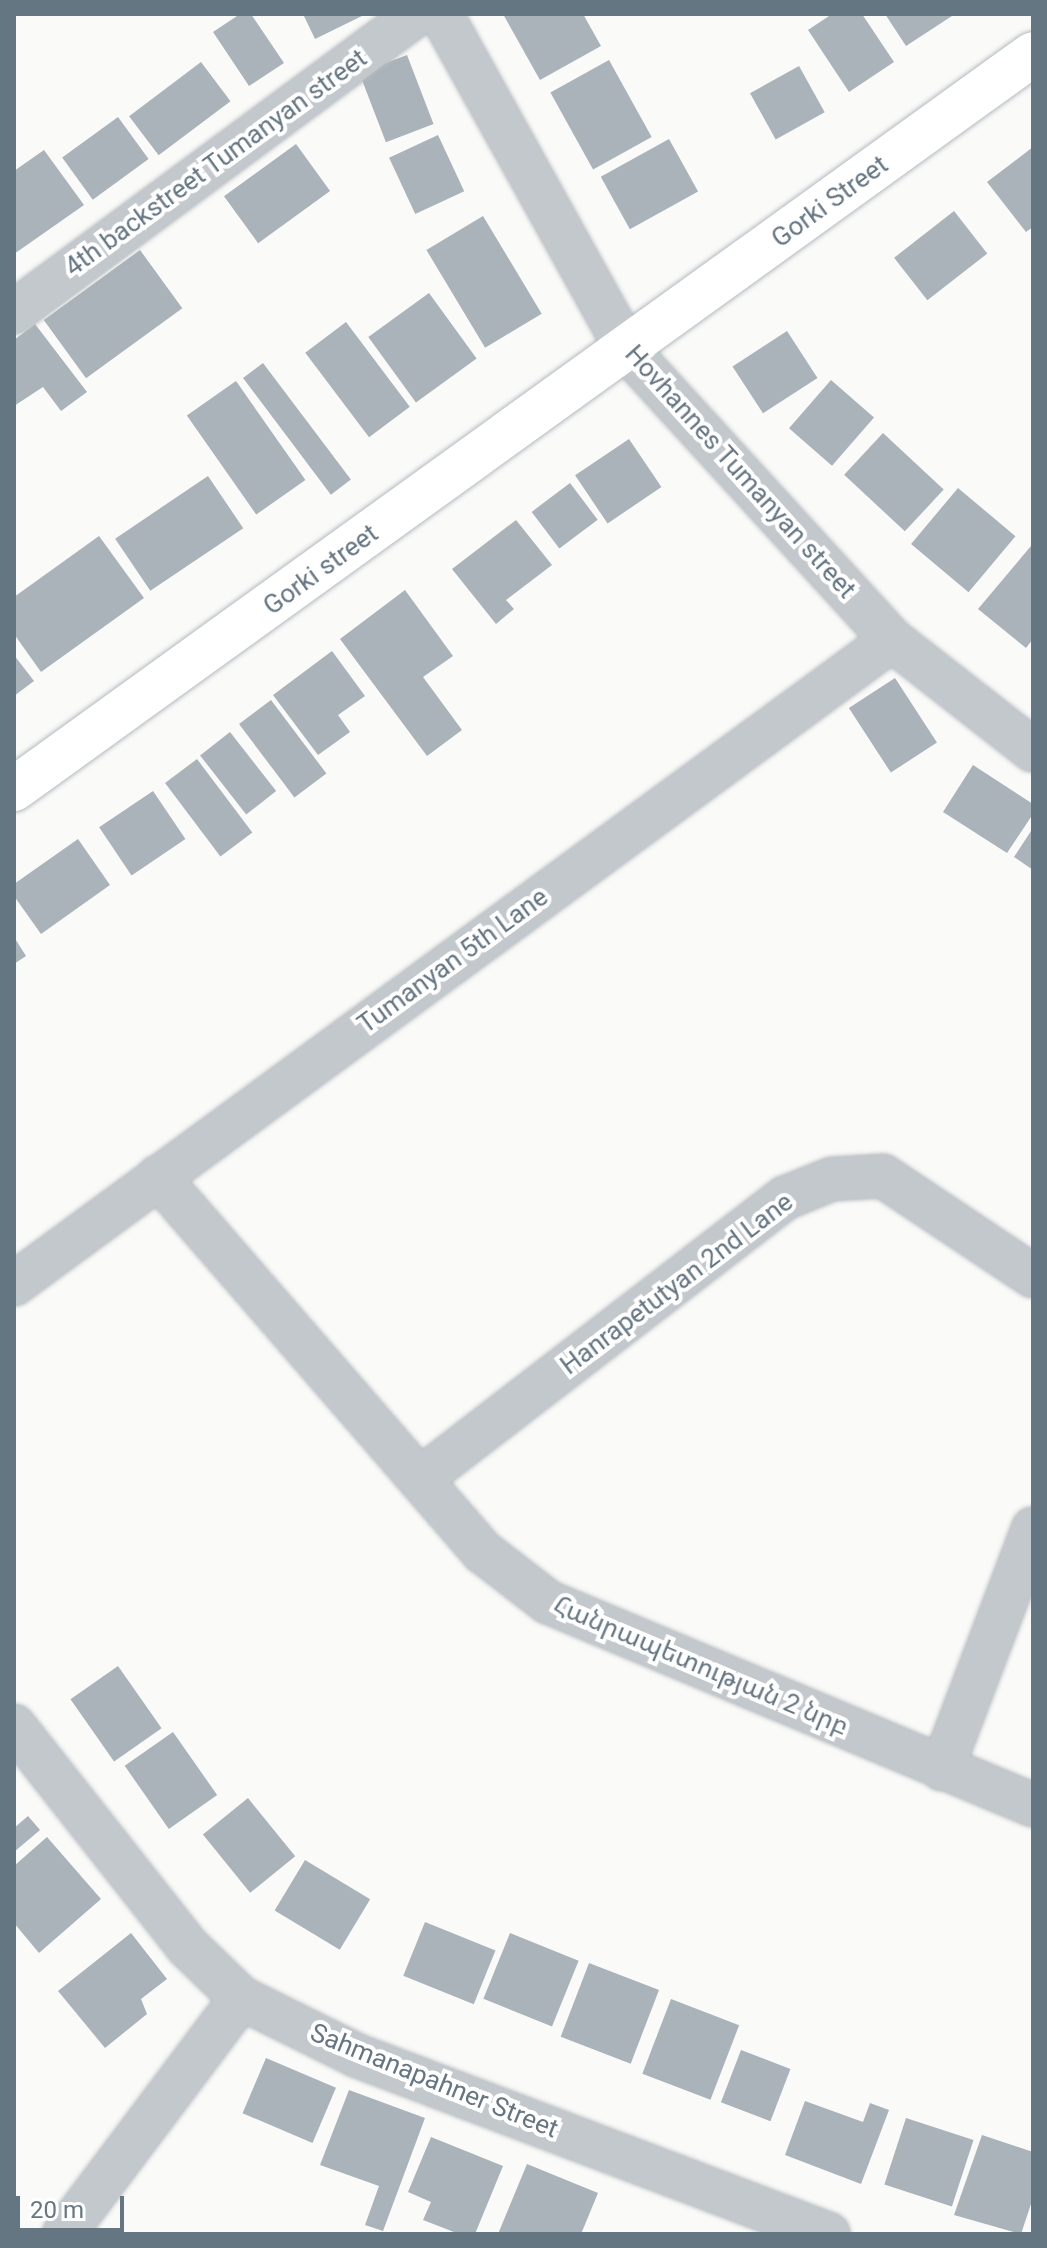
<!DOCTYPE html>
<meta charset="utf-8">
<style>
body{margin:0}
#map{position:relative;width:1047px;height:2248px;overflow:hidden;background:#fafaf8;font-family:Roboto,"Noto Sans Armenian",sans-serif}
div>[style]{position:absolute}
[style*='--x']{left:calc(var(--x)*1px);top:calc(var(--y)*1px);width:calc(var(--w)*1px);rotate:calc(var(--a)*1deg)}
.building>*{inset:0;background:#aab3b9;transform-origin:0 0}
.roads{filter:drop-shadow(0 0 2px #b3babf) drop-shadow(0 0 2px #b3babf)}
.street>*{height:42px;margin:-21px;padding:0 21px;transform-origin:21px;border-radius:21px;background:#c3c8cc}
.secondary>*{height:44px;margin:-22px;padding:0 22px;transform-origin:22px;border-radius:22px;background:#fff}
span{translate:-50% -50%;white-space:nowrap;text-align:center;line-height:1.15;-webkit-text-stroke:8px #fff;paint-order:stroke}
.street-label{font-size:26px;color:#657683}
.frame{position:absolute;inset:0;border:16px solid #657683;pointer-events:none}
.scale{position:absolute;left:16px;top:2196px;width:108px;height:36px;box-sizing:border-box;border:4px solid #657683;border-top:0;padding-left:10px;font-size:24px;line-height:28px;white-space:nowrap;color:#657683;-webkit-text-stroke:6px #fff;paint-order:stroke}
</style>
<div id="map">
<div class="building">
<div style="clip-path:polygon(240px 14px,251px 14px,284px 63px,249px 86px,213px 32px)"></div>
<div style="clip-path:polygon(303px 14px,366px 14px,315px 39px)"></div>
<div style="clip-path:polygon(503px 14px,583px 14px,601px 46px,540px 80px)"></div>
<div style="clip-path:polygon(832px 14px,862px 14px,894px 62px,849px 92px,808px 30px)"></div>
<div style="clip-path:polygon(885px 14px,955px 14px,906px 46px)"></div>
<div style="left:407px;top:55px;width:74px;height:51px;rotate:69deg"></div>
<div style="left:609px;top:60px;width:88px;height:67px;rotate:61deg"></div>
<div style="left:201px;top:62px;width:49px;height:90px;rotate:53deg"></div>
<div style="left:799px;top:66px;width:53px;height:56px;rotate:61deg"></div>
<div style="left:118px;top:117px;width:52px;height:69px;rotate:54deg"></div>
<div style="left:438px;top:135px;width:62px;height:54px;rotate:65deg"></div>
<div style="left:669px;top:139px;width:60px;height:78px;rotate:61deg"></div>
<div style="left:296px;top:144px;width:58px;height:89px;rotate:54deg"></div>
<div style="clip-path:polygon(1033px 147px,1033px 227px,1026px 232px,987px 182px)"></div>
<div style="clip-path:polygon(44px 150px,84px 205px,14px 254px,14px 171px)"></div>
<div style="left:954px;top:211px;width:54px;height:76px;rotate:52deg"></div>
<div style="left:483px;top:216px;width:114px;height:66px;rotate:59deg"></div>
<div style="left:140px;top:250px;width:72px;height:119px;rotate:54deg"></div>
<div style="left:429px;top:293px;width:81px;height:75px;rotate:54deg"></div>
<div style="left:346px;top:322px;width:106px;height:51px;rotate:53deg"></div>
<div style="clip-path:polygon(35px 324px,87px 392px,61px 411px,43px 387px,14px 406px,14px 340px)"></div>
<div style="left:787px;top:331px;width:56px;height:65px;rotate:57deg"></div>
<div style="left:263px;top:363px;width:146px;height:25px;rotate:53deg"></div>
<div style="left:831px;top:380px;width:57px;height:64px;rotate:41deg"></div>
<div style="left:236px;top:381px;width:121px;height:60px;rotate:55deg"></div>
<div style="left:883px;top:433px;width:83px;height:57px;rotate:43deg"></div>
<div style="left:629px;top:439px;width:58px;height:65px;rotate:56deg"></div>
<div style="left:208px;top:476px;width:63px;height:112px;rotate:56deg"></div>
<div style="left:570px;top:483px;width:46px;height:48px;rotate:53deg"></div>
<div style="left:958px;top:488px;width:75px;height:73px;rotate:40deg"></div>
<div style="clip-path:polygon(516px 520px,552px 565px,506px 600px,514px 609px,496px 624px,452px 569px)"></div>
<div style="clip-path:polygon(99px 536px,144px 598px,41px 672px,14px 634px,14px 597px)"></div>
<div style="clip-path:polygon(1031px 546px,1033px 639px,1026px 648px,978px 609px)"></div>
<div style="clip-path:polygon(405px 590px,453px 656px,423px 677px,462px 730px,427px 756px,340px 639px)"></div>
<div style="clip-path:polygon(332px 651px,365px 696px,338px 715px,350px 732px,318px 755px,273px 695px)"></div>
<div style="clip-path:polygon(14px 655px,34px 681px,14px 696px)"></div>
<div style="left:895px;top:678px;width:77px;height:55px;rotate:57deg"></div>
<div style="left:271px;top:700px;width:92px;height:40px;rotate:53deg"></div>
<div style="left:230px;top:732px;width:75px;height:38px;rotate:52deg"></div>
<div style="left:197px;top:759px;width:92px;height:40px;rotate:53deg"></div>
<div style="clip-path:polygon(973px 765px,1033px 804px,1033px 814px,1007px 853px,943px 812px)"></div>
<div style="left:153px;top:791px;width:58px;height:65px;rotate:56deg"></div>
<div style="clip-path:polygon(1033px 828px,1033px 870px,1014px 857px)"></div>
<div style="clip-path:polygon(78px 839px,110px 885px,41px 934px,14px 896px,14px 884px)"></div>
<div style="clip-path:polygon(14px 937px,26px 956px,14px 964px)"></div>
<div style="left:118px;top:1666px;width:76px;height:58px;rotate:55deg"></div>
<div style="left:173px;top:1732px;width:77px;height:59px;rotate:55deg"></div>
<div style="left:248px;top:1798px;width:75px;height:58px;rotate:51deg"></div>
<div style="clip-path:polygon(28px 1816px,40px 1830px,14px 1852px,14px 1828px)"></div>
<div style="clip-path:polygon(47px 1837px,101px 1899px,39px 1953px,14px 1923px,14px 1866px)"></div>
<div style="left:305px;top:1860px;width:76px;height:59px;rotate:31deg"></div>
<div style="left:425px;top:1922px;width:76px;height:58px;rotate:22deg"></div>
<div style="clip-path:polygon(131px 1933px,167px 1979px,141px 1999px,147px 2014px,105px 2048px,58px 1991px)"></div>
<div style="left:510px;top:1933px;width:74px;height:71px;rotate:22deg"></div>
<div style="left:589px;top:1963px;width:75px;height:79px;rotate:21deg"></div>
<div style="left:671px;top:1999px;width:73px;height:80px;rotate:21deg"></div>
<div style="left:741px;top:2050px;width:53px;height:56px;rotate:21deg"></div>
<div style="left:266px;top:2058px;width:76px;height:60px;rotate:23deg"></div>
<div style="clip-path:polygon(349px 2090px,425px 2118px,383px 2231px,365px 2225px,379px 2186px,320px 2165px)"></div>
<div style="clip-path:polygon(805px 2101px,863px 2122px,870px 2103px,889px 2110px,861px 2184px,785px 2155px)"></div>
<div style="left:906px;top:2118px;width:71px;height:70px;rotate:18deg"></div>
<div style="clip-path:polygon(982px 2135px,1033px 2152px,1033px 2198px,1021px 2234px,954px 2215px)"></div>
<div style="clip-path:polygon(431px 2137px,503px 2166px,475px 2234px,459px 2234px,423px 2220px,431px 2202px,408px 2192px)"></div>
<div style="clip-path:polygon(527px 2164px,598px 2193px,581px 2234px,498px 2234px)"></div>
</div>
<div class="roads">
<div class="street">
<div style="--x:441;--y:14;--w:385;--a:61"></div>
<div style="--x:628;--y:351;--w:391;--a:47.6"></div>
<div style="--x:892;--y:640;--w:179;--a:38"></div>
<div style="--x:14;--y:312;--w:501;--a:-36.48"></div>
<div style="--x:158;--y:1177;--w:496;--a:49.1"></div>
<div style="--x:483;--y:1552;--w:82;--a:37.6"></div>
<div style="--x:548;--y:1602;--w:526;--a:22.71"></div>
<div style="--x:14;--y:1284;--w:1089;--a:-36.26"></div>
<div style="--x:420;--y:1479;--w:461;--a:-37.6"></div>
<div style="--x:785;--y:1198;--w:51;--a:-22"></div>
<div style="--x:832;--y:1179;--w:51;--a:-3.4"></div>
<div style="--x:883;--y:1176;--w:180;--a:33.7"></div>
<div style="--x:14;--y:1726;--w:281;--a:51.8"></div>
<div style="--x:188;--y:1947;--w:74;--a:43.9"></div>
<div style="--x:241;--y:1998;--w:131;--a:26.4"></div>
<div style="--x:358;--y:2056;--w:503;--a:20.74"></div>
<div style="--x:942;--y:1769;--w:257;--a:-69.2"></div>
<div style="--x:64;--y:2234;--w:295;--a:-53.1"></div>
</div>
<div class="secondary">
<div style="--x:14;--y:789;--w:1256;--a:-35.8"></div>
</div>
</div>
<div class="street-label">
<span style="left:216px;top:163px;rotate:-36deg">4th backstreet Tumanyan street</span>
<span style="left:830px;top:202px;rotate:-36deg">Gorki Street</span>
<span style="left:740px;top:472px;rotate:48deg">Hovhannes Tumanyan street</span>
<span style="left:321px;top:570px;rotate:-36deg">Gorki street</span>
<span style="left:453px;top:961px;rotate:-36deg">Tumanyan 5th Lane</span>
<span style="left:677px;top:1284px;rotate:-37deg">Hanrapetutyan 2nd Lane</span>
<span style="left:701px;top:1666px;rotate:23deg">Հանրապետության 2 նրբ</span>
<span style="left:434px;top:2081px;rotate:22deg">Sahmanapahner Street</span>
</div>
<div class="frame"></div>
<div class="scale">20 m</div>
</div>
